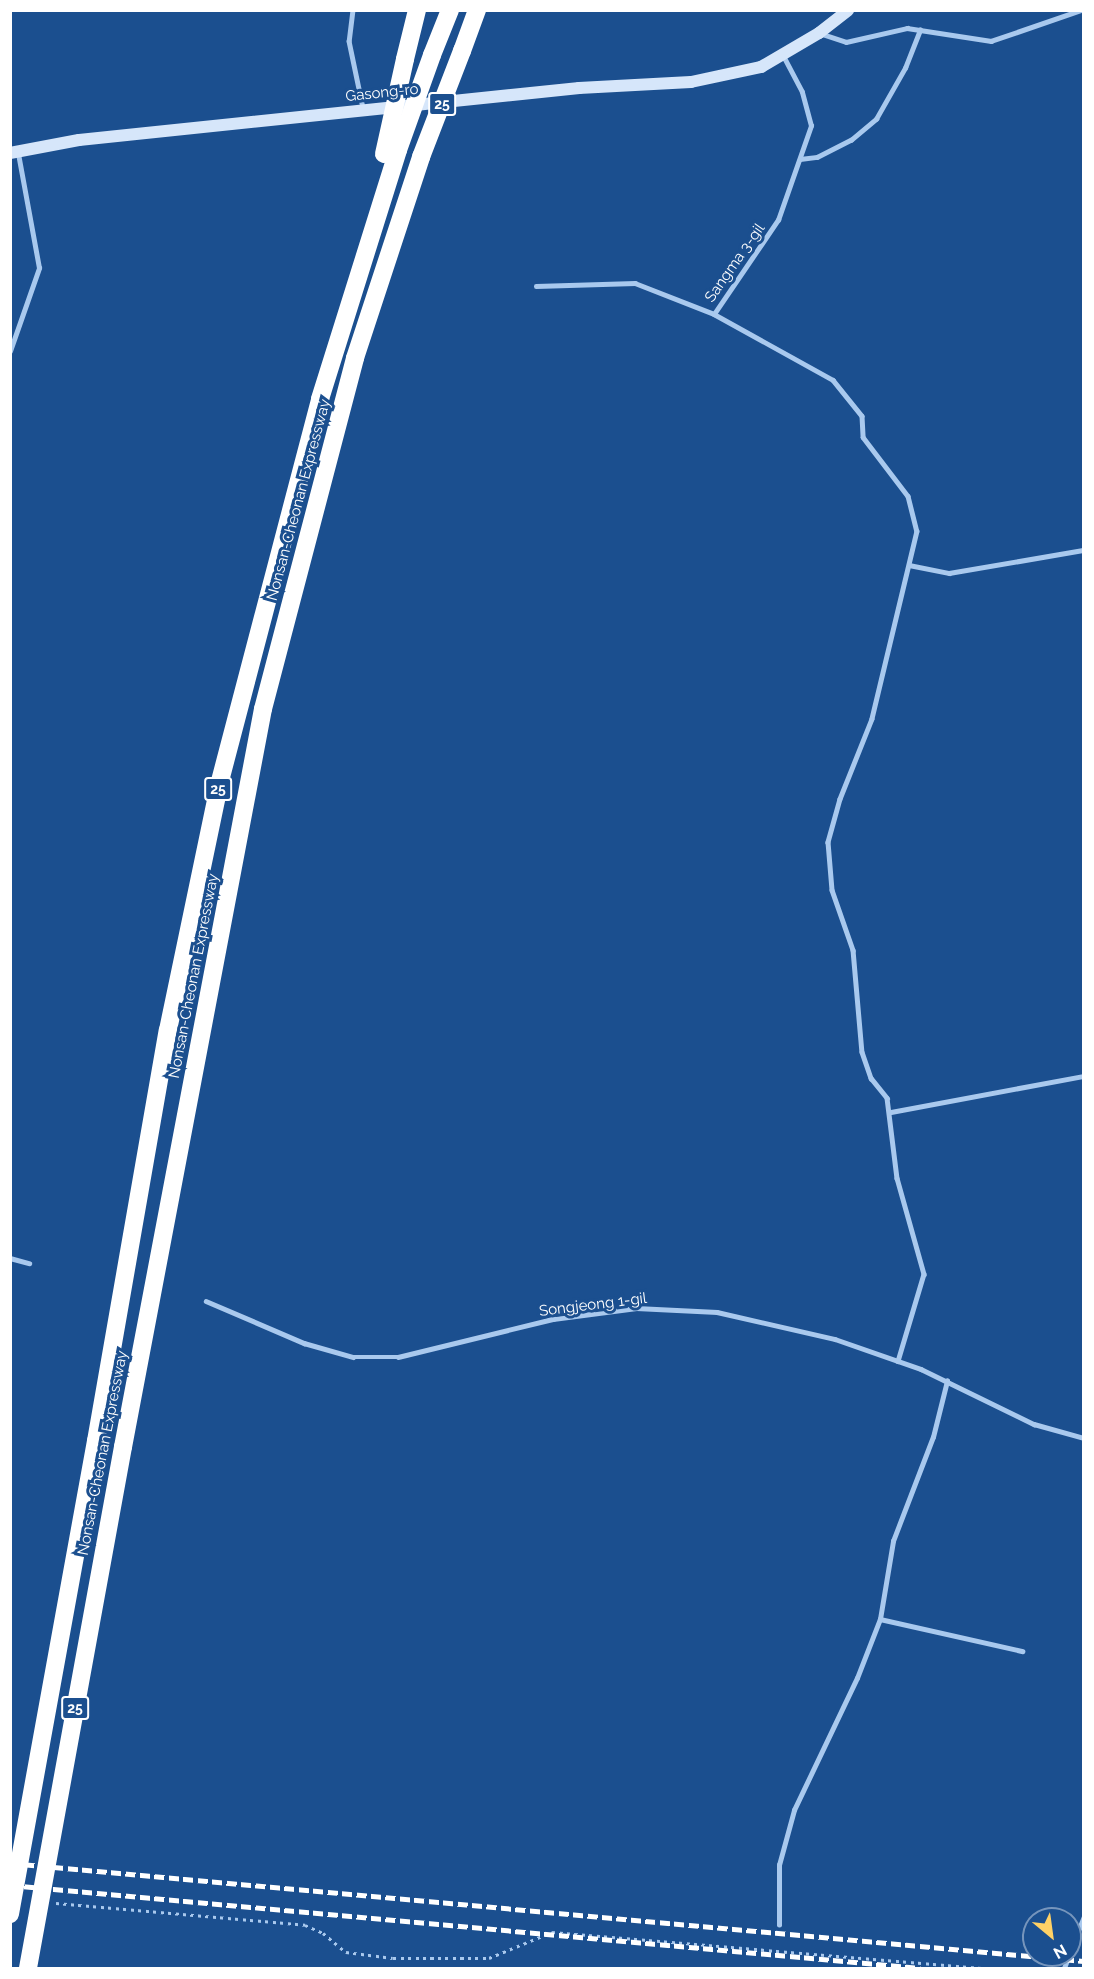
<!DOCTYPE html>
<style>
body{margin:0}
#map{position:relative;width:1094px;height:1979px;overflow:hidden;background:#1b4f8f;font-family:Raleway,sans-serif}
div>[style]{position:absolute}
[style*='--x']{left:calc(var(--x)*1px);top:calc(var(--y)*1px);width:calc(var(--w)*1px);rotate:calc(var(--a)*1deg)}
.path>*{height:3px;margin-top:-1.5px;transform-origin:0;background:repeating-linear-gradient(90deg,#a9c9ee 0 3px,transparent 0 7.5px)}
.lane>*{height:4.5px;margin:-2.25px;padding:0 2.25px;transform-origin:2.25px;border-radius:2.25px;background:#a9c9ee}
.secondary>*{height:12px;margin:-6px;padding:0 6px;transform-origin:6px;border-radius:6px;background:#d6e6fa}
.highway>*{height:18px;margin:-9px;padding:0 9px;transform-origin:9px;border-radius:9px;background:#fff}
.rail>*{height:4.5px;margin-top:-2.25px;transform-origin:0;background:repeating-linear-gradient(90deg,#fff 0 10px,transparent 0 14.5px)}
.highway-bridge>*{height:18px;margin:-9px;padding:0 9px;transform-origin:9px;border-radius:9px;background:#fff}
span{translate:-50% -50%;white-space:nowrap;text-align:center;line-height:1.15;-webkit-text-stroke:6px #1b4f8f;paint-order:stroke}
.shield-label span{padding:2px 4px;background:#1b4f8f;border:2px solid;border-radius:4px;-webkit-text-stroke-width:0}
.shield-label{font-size:14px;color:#fff;font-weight:700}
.street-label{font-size:15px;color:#fff}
.frame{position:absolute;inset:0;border:12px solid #fff;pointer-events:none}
.north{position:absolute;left:1022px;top:1907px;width:60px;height:60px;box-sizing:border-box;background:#1b4f8f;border:2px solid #7695bc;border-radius:50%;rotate:151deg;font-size:16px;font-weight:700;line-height:24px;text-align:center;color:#fff}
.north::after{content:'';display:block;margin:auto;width:21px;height:27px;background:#ffd166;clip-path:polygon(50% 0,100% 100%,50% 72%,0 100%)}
</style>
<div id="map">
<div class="path">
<div style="--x:56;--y:1903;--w:250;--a:5"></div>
<div style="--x:305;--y:1925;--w:20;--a:24"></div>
<div style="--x:323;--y:1933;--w:30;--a:40"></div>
<div style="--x:346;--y:1952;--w:47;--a:7.3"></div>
<div style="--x:393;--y:1958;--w:96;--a:0"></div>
<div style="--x:489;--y:1958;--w:68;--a:-22.4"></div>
<div style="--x:552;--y:1932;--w:434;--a:4.8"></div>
</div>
<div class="lane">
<div style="--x:353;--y:10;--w:31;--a:97"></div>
<div style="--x:349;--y:41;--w:68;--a:78.2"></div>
<div style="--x:822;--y:34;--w:25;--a:18"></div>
<div style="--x:846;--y:42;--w:63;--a:-12.9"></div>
<div style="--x:907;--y:28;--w:85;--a:8.8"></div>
<div style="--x:991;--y:41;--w:95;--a:-19"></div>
<div style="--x:800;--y:159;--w:17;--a:-7"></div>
<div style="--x:817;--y:157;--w:38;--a:-27"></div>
<div style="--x:851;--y:140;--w:33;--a:-40"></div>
<div style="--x:876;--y:119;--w:59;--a:-60.4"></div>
<div style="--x:905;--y:68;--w:41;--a:-68.5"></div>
<div style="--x:536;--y:286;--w:99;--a:-1.7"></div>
<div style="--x:635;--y:283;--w:85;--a:21.4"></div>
<div style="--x:714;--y:314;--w:114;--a:-55.8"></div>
<div style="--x:778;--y:220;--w:100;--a:-70.7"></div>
<div style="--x:811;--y:126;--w:35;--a:-105"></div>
<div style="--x:802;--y:92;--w:41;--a:-117.8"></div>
<div style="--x:714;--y:314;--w:136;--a:29"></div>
<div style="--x:833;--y:380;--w:46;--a:51.1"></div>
<div style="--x:862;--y:416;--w:21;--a:87"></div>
<div style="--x:863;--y:437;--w:74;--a:52.7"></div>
<div style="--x:908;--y:496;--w:36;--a:76"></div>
<div style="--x:917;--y:531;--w:193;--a:103.5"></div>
<div style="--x:872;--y:719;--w:86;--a:111.8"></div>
<div style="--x:840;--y:799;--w:45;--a:105.6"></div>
<div style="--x:828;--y:842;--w:48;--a:85.2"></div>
<div style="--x:832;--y:890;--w:64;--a:70.7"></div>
<div style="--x:853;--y:950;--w:102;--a:85"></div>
<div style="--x:862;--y:1052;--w:28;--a:71"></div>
<div style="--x:871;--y:1078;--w:26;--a:51"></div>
<div style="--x:887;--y:1098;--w:81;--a:82.9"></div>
<div style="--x:897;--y:1178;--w:100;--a:74.3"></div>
<div style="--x:924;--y:1274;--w:91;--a:106.6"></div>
<div style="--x:10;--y:351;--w:88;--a:-70.7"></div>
<div style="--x:39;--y:268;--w:116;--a:-100.4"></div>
<div style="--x:909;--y:565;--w:41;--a:11.3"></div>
<div style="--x:949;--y:573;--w:137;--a:-9.7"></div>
<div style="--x:891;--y:1112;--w:196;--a:-10.6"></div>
<div style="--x:10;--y:1258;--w:20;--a:15"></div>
<div style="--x:206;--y:1301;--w:107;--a:23.2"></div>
<div style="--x:304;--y:1343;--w:51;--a:15.9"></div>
<div style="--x:353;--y:1357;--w:45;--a:0"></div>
<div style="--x:398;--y:1357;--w:160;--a:-13.8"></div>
<div style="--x:553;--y:1319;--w:84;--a:-7.5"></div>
<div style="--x:636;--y:1308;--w:81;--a:2.8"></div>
<div style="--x:717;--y:1312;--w:121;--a:12.9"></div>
<div style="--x:835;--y:1339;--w:91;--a:19.2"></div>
<div style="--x:921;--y:1369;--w:126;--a:26"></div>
<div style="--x:1034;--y:1424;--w:52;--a:15.6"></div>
<div style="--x:880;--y:1619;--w:146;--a:12.7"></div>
<div style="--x:779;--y:1925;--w:60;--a:-90"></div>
<div style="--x:779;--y:1865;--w:57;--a:-74.7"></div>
<div style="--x:794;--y:1810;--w:146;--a:-64.5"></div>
<div style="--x:857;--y:1678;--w:63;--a:-68.7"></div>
<div style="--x:880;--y:1619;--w:79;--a:-80.5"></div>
<div style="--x:893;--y:1541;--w:111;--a:-69"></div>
<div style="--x:933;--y:1437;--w:58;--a:-76"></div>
<div style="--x:1070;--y:1951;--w:37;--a:-68"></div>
<div style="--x:1064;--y:1968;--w:14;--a:-69"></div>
</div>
<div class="secondary">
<div style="--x:10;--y:153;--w:70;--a:-10.7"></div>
<div style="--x:79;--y:140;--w:503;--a:-5.94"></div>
<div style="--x:579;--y:88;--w:112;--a:-3.1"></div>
<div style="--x:691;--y:82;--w:72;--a:-12.1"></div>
<div style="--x:761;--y:67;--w:67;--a:-30.4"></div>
<div style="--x:819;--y:33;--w:37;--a:-38"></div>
</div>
<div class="highway">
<div style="--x:462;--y:51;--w:44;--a:-69.9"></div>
<div style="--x:432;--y:55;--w:48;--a:-68.2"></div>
<div style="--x:405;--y:59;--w:50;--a:-76.2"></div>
<div style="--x:96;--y:1441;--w:417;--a:-80.1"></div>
<div style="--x:168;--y:1030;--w:254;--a:-78.2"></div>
<div style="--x:220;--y:781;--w:395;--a:-75.3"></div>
<div style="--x:320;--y:399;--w:261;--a:-72.6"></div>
<div style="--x:123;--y:1447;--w:751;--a:-79.26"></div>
<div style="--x:263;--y:709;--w:363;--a:-75.3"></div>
<div style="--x:355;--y:358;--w:212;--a:-71.8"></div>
</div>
<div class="rail">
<div style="--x:10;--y:1863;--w:1078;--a:5.21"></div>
<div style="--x:10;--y:1885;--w:914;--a:5.21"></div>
</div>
<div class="highway-bridge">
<div style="--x:398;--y:150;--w:101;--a:-70.3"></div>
<div style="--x:384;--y:154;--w:97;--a:-77.5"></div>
<div style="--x:421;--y:157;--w:114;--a:-68.9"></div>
<div style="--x:10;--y:1914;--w:481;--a:-79.7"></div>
<div style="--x:28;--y:1968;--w:530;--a:-79.67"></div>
</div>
<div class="shield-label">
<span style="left:442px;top:104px">25</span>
<span style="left:218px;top:789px">25</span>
<span style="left:75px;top:1708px">25</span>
</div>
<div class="street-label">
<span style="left:382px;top:93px;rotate:-6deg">Gasong-ro</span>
<span style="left:735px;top:263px;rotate:-55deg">Sangma 3-gil</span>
<span style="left:299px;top:500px;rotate:-75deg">Nonsan-Cheonan Expressway</span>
<span style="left:194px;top:976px;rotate:-79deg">Nonsan-Cheonan Expressway</span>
<span style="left:593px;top:1305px;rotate:-7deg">Songjeong 1-gil</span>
<span style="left:103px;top:1453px;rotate:-79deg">Nonsan-Cheonan Expressway</span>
</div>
<div class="frame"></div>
<div class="north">N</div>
</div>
